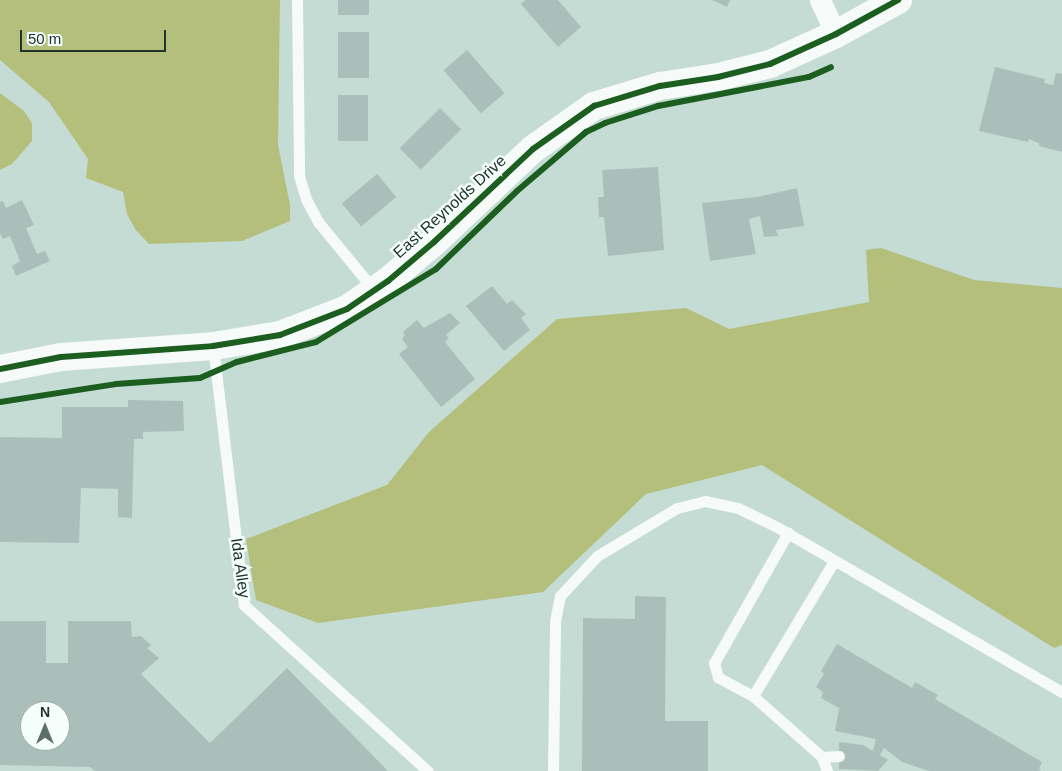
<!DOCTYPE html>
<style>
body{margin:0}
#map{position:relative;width:1062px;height:771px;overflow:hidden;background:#c4dcd3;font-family:Arial,sans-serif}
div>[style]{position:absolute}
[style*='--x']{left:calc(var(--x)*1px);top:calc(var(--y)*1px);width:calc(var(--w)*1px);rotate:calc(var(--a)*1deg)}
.forest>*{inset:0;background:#b4bf7c}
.building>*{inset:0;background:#abbfba;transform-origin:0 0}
.lane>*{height:11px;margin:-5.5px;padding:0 5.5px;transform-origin:5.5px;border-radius:5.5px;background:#f6faf8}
.street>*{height:21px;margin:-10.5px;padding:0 10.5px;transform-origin:10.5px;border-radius:10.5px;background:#f6faf8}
.secondary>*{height:28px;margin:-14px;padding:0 14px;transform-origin:14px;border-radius:14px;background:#f6faf8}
.cycleway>*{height:6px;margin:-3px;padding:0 3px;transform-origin:3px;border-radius:3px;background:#1b5e20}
span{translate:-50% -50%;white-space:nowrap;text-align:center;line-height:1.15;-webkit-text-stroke:5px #f5fefa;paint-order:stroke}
.street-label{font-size:16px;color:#22332d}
.north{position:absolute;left:20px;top:701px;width:50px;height:50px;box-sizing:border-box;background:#f5fefa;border:1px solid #a1ada8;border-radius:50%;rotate:0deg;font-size:14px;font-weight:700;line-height:20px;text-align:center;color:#22332d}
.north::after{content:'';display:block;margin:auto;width:18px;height:22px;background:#5b6e67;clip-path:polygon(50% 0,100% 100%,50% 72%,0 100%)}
.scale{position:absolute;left:20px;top:30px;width:146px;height:22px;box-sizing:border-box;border:2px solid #22332d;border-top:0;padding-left:6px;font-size:15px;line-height:18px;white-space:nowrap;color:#22332d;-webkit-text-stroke:4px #f5fefa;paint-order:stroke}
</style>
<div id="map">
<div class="forest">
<div style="clip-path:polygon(0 0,280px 0,278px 145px,290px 205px,290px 221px,242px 241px,149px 244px,135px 229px,127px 214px,123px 192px,86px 178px,88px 159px,49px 102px,0 60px)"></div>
<div style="clip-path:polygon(0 93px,24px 111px,32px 123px,32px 141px,12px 164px,0 170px)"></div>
<div style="clip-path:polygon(881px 248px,974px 280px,1062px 288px,1062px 645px,1054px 648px,762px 465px,646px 494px,543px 592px,318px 623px,256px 600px,246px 539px,387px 485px,429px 432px,557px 319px,686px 308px,729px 329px,869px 302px,866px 250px)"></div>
</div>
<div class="building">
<div style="left:338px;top:0;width:31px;height:15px"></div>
<div style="clip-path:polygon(525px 0,558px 0,581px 27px,558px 47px,521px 4px)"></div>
<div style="clip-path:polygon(712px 0,730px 0,727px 7px)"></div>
<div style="left:338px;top:32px;width:31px;height:46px"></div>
<div style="left:467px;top:50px;width:57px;height:31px;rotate:49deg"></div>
<div style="clip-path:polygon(995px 67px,1045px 79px,1044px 83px,1053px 85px,1056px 73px,1062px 74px,1062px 152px,1039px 146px,1039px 143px,1029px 139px,1028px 142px,979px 131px)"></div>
<div style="left:338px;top:95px;width:30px;height:46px"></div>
<div style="left:440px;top:108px;width:30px;height:57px;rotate:45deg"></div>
<div style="clip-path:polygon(658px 167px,664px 250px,608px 256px,604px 217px,599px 217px,598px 197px,604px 197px,602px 170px)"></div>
<div style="left:377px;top:174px;width:30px;height:46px;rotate:50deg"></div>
<div style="clip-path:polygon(797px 188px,804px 226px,776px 230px,778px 236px,764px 237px,760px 216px,749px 219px,756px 254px,710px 261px,702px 203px,757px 197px)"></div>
<div style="clip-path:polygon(22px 200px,34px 225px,26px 228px,37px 254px,45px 251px,50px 261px,16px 276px,12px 266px,20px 261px,10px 236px,3px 239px,0 233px,0 202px,3px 201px,6px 208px)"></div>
<div style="clip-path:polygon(492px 286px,507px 304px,512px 300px,526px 314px,521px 318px,530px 330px,504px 351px,466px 306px)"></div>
<div style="clip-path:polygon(450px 313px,460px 323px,446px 335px,449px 338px,445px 342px,475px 379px,441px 407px,399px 354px,408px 347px,402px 339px,405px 335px,403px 332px,417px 320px,424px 328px)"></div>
<div style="clip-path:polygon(128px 400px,183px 401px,184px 431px,143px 432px,143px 439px,134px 439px,132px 518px,118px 517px,118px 489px,81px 488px,79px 543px,0 542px,0 437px,62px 438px,62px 407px,128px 407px)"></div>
<div style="clip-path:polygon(635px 596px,666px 597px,665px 721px,708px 721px,708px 771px,582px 771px,583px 618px,635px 619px)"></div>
<div style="clip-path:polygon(evenodd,0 621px,46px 621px,46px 663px,68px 663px,68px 621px,131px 621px,132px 637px,141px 636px,151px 645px,147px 648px,159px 658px,141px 674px,210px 743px,287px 668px,388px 771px,95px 771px,90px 767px,0 765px,0 621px,30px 711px,60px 711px,60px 741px,30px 741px,30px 711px)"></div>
<div style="clip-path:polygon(837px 644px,912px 688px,915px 682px,938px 695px,935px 699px,1042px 762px,1039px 769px,1041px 771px,929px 771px,902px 762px,884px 748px,880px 755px,888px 760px,878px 771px,839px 769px,839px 742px,863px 745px,873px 751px,876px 739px,835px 731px,839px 708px,821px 698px,823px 692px,816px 687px,824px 674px,821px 671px)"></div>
</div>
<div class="lane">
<div style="--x:297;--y:0;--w:176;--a:89.3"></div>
<div style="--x:299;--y:176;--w:24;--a:73"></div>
<div style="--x:306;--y:199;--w:27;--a:62"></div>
<div style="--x:319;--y:223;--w:87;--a:50.6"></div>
<div style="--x:213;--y:346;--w:261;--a:83.2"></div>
<div style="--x:244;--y:605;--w:248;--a:42.1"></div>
<div style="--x:753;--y:696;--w:40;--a:-152"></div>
<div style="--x:718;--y:677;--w:15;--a:-106"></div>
<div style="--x:714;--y:663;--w:150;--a:-60.4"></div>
<div style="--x:822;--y:757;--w:17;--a:-3"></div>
<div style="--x:553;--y:771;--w:150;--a:-89.2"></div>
<div style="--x:555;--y:621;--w:25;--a:-79"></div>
<div style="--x:560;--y:596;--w:54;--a:-47.2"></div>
<div style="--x:597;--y:556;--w:93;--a:-31"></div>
<div style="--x:677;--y:508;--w:29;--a:-14"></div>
<div style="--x:705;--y:501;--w:34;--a:12"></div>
<div style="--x:738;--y:508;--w:43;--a:26"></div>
<div style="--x:777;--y:527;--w:329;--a:30.1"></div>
<div style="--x:827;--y:771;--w:15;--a:-110"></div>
<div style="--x:822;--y:757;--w:92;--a:-138.5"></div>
<div style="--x:753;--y:696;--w:157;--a:-59"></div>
</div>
<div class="street">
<div style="--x:820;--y:0;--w:38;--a:65"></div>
</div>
<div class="secondary">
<div style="--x:0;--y:369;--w:62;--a:-11.1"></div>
<div style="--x:61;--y:357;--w:152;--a:-4.1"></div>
<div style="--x:213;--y:346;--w:68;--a:-9.3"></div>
<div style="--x:280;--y:335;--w:72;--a:-21.2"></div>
<div style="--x:347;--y:309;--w:50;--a:-34.3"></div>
<div style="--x:388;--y:281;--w:60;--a:-40.3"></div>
<div style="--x:434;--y:242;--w:136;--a:-43.2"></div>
<div style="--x:533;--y:149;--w:75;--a:-35.2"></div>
<div style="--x:594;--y:106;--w:69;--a:-16.9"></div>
<div style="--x:660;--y:86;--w:59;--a:-8.8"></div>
<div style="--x:718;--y:77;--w:54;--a:-14"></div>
<div style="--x:770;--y:64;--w:72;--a:-24.4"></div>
<div style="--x:836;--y:34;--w:71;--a:-28.7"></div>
</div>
<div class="cycleway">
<div style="--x:0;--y:369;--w:62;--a:-11.1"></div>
<div style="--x:61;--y:357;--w:152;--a:-4.1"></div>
<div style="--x:213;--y:346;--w:68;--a:-9.3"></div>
<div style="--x:280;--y:335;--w:72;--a:-21.2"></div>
<div style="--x:347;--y:309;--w:50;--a:-34.3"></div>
<div style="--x:388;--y:281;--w:60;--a:-40.3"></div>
<div style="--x:434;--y:242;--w:136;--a:-43.2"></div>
<div style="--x:533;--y:149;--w:75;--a:-35.2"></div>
<div style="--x:594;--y:106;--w:69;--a:-16.9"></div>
<div style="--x:660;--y:86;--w:59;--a:-8.8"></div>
<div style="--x:718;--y:77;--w:54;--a:-14"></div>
<div style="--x:770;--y:64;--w:72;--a:-24.4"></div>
<div style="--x:836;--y:34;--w:71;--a:-28.7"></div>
<div style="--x:0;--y:402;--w:117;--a:-8.8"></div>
<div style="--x:116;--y:384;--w:84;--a:-4.1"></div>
<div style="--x:200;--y:378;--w:40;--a:-23.4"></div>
<div style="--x:237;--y:362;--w:81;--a:-14.2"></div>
<div style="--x:316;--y:342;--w:140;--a:-31.3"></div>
<div style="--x:436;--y:269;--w:112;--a:-43.9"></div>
<div style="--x:517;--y:191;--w:91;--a:-40.5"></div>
<div style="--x:586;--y:132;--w:21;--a:-25"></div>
<div style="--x:605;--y:123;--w:56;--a:-17.8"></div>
<div style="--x:658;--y:106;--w:154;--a:-10.9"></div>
<div style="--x:809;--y:77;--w:24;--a:-24"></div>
</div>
<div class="street-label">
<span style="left:450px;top:207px;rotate:-42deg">East Reynolds Drive</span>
<span style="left:240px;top:568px;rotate:82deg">Ida Alley</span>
</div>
<div class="north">N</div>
<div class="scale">50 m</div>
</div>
